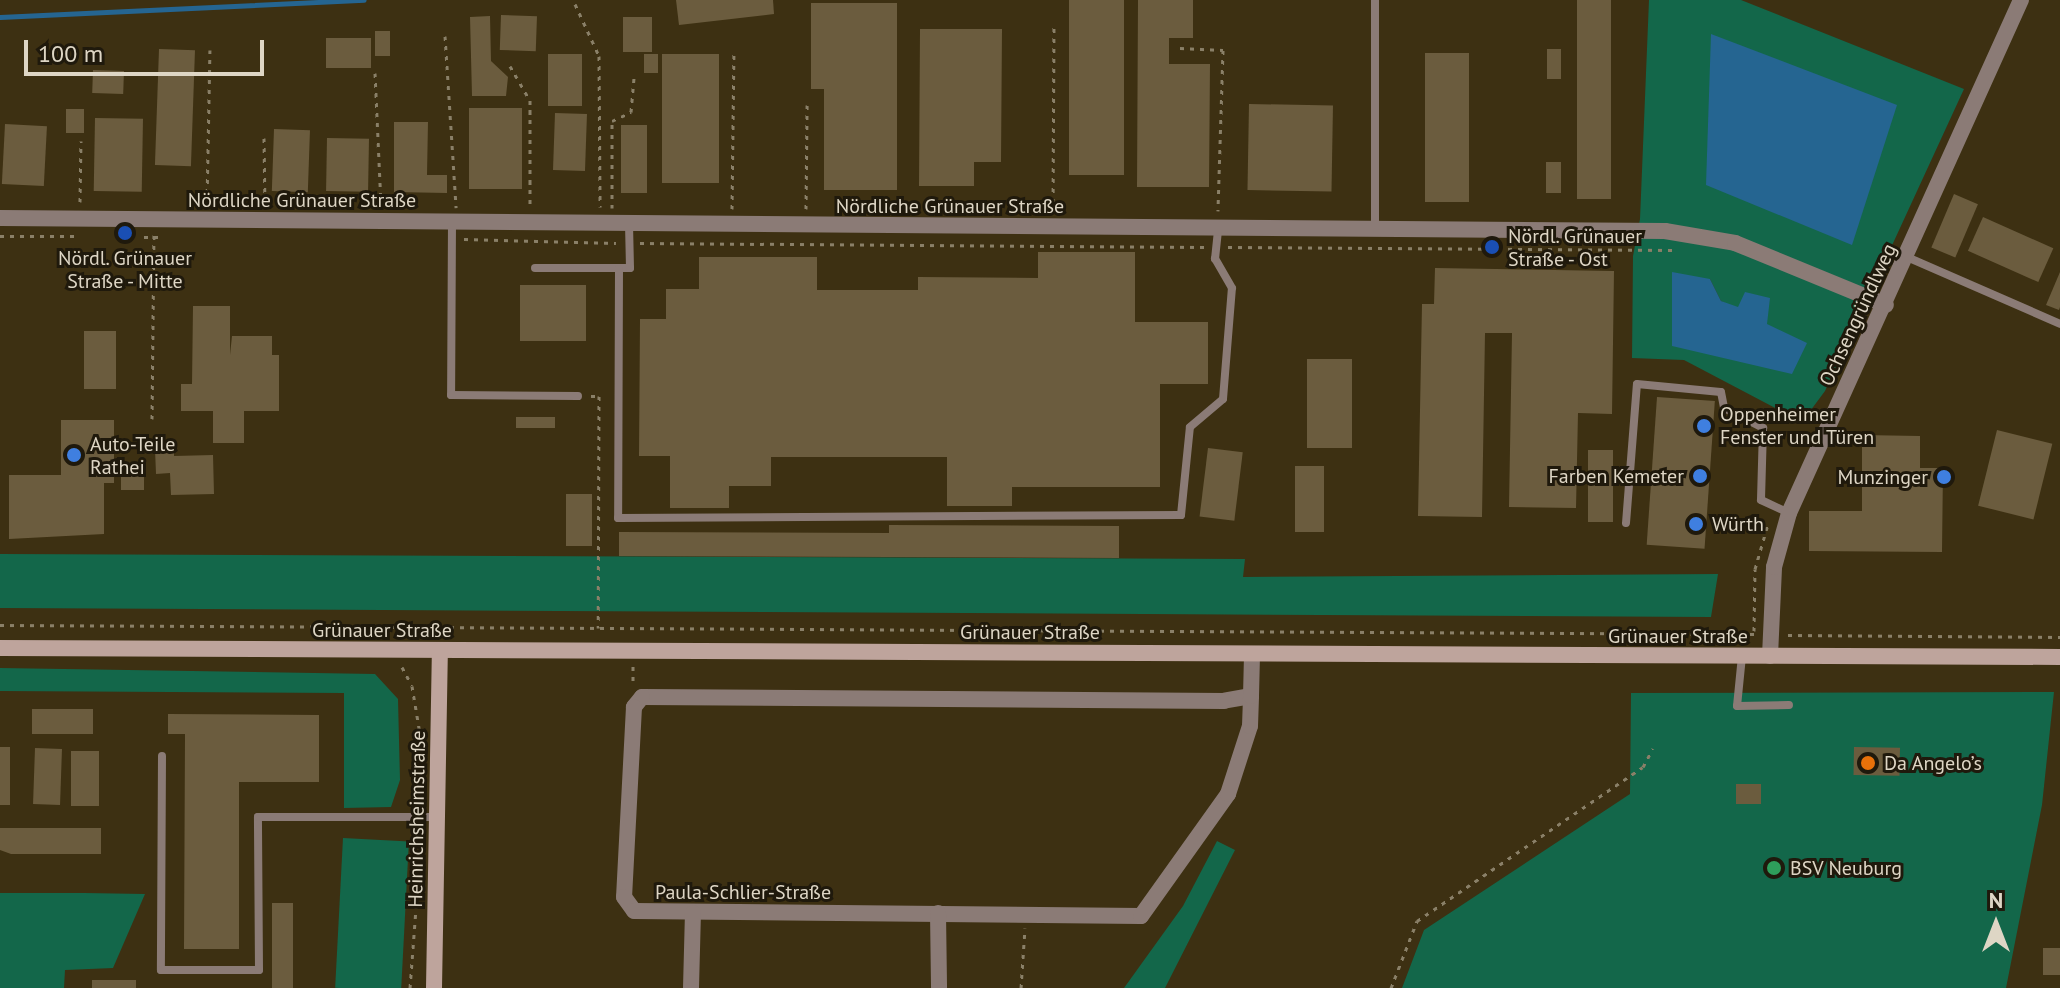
<!DOCTYPE html>
<meta charset="utf-8">
<style>
body{margin:0}
#map{position:relative;width:2060px;height:988px;overflow:hidden;background:#3d3012;font-family:"PT Sans",sans-serif}
div>[style]{position:absolute}
[style*='--x']{left:calc(var(--x)*1px);top:calc(var(--y)*1px);width:calc(var(--w)*1px);rotate:calc(var(--a)*1deg)}
.green>*{inset:0;background:#13674a;transform-origin:0 0}
.water>*{inset:0;background:#256591}
.stream>*{height:5px;margin:-2.5px;padding:0 2.5px;transform-origin:2.5px;border-radius:2.5px;background:#256591}
.building>*{inset:0;background:#6b5c3e;transform-origin:0 0}
.path>*{height:3px;margin-top:-1.5px;transform-origin:0;background:repeating-linear-gradient(90deg,#8a8068 0 4px,transparent 0 10px)}
.lane>*{height:8px;margin:-4px;padding:0 4px;transform-origin:4px;border-radius:4px;background:#8b7b76}
.street>*{height:16px;margin:-8px;padding:0 8px;transform-origin:8px;border-radius:8px;background:#8b7b76}
.secondary>*{height:16px;margin:-8px;padding:0 8px;transform-origin:8px;border-radius:8px;background:#bea49c}
.dots>*{width:22px;height:22px;translate:-50% -50%;box-sizing:border-box;border:4px solid #1f190c;border-radius:50%}
span{translate:-50% -50%;white-space:nowrap;text-align:center;line-height:1.15;-webkit-text-stroke:6px #1f190c;paint-order:stroke}
.street-label{font-size:20px;color:#ded6c5}
.poi-label{font-size:20px;color:#ded6c5}
.left{translate:0 -50%;text-align:left}
.right{translate:-100% -50%;text-align:right}
.north{position:absolute;left:1956px;top:884px;width:80px;height:80px;-webkit-text-stroke:6px #1f190c;paint-order:stroke;rotate:0deg;font-size:22px;font-weight:700;line-height:32px;text-align:center;color:#ded6c5}
.north::after{content:'';display:block;margin:auto;width:28px;height:36px;background:#ded6c5;clip-path:polygon(50% 0,100% 100%,50% 72%,0 100%)}
.scale{position:absolute;left:24px;top:40px;width:240px;height:36px;box-sizing:border-box;border:4px solid #ded6c5;border-top:0;padding-left:10px;font-size:24px;line-height:28px;white-space:nowrap;color:#ded6c5;-webkit-text-stroke:6px #1f190c;paint-order:stroke}
</style>
<div id="map">
<div class="green">
<div style="clip-path:polygon(evenodd,1649px 0,1741px 0,1964px 89px,1825px 391px,1802px 422px,1684px 360px,1632px 358px,1633px 256px,1640px 219px,1649px 0,1710px 279px,1721px 301px,1767px 324px,1672px 346px,1710px 279px)"></div>
<div style="clip-path:polygon(0 554px,1245px 559px,1243px 577px,1718px 574px,1711px 617px,0 608px)"></div>
<div style="clip-path:polygon(0 668px,375px 674px,398px 699px,400px 780px,391px 807px,344px 808px,344px 693px,0 691px)"></div>
<div style="clip-path:polygon(2054px 692px,2042px 805px,2006px 988px,1402px 988px,1424px 930px,1630px 794px,1631px 693px)"></div>
<div style="left:343px;top:838px;width:66px;height:150px;rotate:3deg"></div>
<div style="clip-path:polygon(1217px 841px,1235px 850px,1165px 988px,1124px 988px,1183px 906px)"></div>
<div style="clip-path:polygon(0 893px,84px 893px,145px 894px,113px 968px,65px 970px,64px 988px,0 988px)"></div>
</div>
<div class="water">
<div style="clip-path:polygon(1711px 34px,1897px 105px,1852px 245px,1706px 185px)"></div>
<div style="clip-path:polygon(1672px 272px,1710px 279px,1721px 301px,1738px 307px,1745px 292px,1770px 298px,1767px 324px,1807px 343px,1792px 374px,1672px 346px)"></div>
</div>
<div class="stream">
<div style="--x:0;--y:17;--w:364;--a:-2.7"></div>
</div>
<div class="building">
<div style="clip-path:polygon(676px 0,773px 0,774px 14px,679px 25px)"></div>
<div style="left:1069px;top:0;width:55px;height:175px"></div>
<div style="clip-path:polygon(1138px 0,1193px 0,1193px 38px,1169px 38px,1169px 64px,1210px 64px,1209px 187px,1137px 187px)"></div>
<div style="left:1577px;top:0;width:34px;height:199px"></div>
<div style="clip-path:polygon(811px 3px,897px 3px,897px 190px,824px 190px,824px 89px,811px 89px)"></div>
<div style="left:501px;top:15px;width:36px;height:35px;rotate:2deg"></div>
<div style="clip-path:polygon(490px 16px,491px 61px,508px 77px,506px 96px,472px 96px,470px 17px)"></div>
<div style="left:623px;top:17px;width:29px;height:35px"></div>
<div style="clip-path:polygon(920px 29px,1002px 29px,1001px 162px,974px 162px,974px 186px,919px 186px)"></div>
<div style="left:375px;top:31px;width:15px;height:25px"></div>
<div style="left:326px;top:38px;width:45px;height:30px"></div>
<div style="left:159px;top:49px;width:36px;height:116px;rotate:2deg"></div>
<div style="left:1547px;top:49px;width:14px;height:30px"></div>
<div style="left:1425px;top:53px;width:44px;height:149px"></div>
<div style="left:548px;top:54px;width:34px;height:52px"></div>
<div style="left:644px;top:54px;width:14px;height:19px"></div>
<div style="left:662px;top:54px;width:57px;height:129px"></div>
<div style="left:93px;top:70px;width:31px;height:23px;rotate:2deg"></div>
<div style="left:1249px;top:104px;width:84px;height:86px;rotate:1deg"></div>
<div style="left:469px;top:108px;width:53px;height:81px"></div>
<div style="left:66px;top:109px;width:18px;height:24px"></div>
<div style="left:555px;top:113px;width:32px;height:57px;rotate:2deg"></div>
<div style="left:95px;top:118px;width:48px;height:73px;rotate:1deg"></div>
<div style="clip-path:polygon(394px 122px,428px 122px,427px 175px,447px 175px,447px 193px,394px 192px)"></div>
<div style="left:5px;top:124px;width:42px;height:60px;rotate:3deg"></div>
<div style="left:621px;top:125px;width:26px;height:68px"></div>
<div style="left:274px;top:129px;width:36px;height:62px;rotate:2deg"></div>
<div style="left:327px;top:138px;width:42px;height:53px;rotate:1deg"></div>
<div style="left:1546px;top:162px;width:15px;height:31px"></div>
<div style="left:1954px;top:194px;width:26px;height:58px;rotate:23deg"></div>
<div style="left:1983px;top:217px;width:77px;height:37px;rotate:24deg"></div>
<div style="clip-path:polygon(1038px 252px,1135px 252px,1135px 322px,1208px 322px,1208px 384px,1160px 384px,1160px 487px,1012px 487px,1012px 506px,947px 506px,947px 457px,771px 457px,771px 486px,729px 486px,729px 508px,670px 508px,670px 456px,639px 456px,640px 319px,666px 319px,666px 289px,699px 289px,699px 257px,817px 257px,817px 290px,918px 290px,918px 277px,1038px 278px)"></div>
<div style="clip-path:polygon(1435px 268px,1614px 271px,1612px 414px,1578px 413px,1576px 508px,1509px 507px,1512px 333px,1485px 333px,1482px 517px,1418px 516px,1422px 304px,1434px 304px)"></div>
<div style="clip-path:polygon(2060px 272px,2060px 307px,2059px 310px,2046px 305px)"></div>
<div style="left:520px;top:285px;width:66px;height:56px"></div>
<div style="clip-path:polygon(193px 306px,230px 306px,230px 355px,232px 336px,272px 336px,272px 355px,279px 355px,279px 411px,244px 411px,244px 443px,213px 443px,213px 411px,181px 411px,181px 384px,192px 384px)"></div>
<div style="left:84px;top:331px;width:32px;height:58px"></div>
<div style="left:1307px;top:359px;width:45px;height:89px"></div>
<div style="left:1657px;top:397px;width:58px;height:148px;rotate:4deg"></div>
<div style="left:516px;top:417px;width:39px;height:11px"></div>
<div style="clip-path:polygon(61px 420px,114px 420px,114px 483px,104px 483px,104px 534px,9px 539px,9px 475px,61px 475px)"></div>
<div style="left:1997px;top:430px;width:57px;height:78px;rotate:14deg"></div>
<div style="clip-path:polygon(1862px 435px,1920px 436px,1920px 468px,1943px 468px,1942px 552px,1809px 551px,1809px 511px,1862px 511px)"></div>
<div style="clip-path:polygon(174px 448px,174px 456px,213px 455px,214px 494px,171px 495px,170px 473px,156px 474px,155px 449px)"></div>
<div style="left:1208px;top:448px;width:35px;height:69px;rotate:7deg"></div>
<div style="left:1588px;top:450px;width:25px;height:72px"></div>
<div style="left:121px;top:466px;width:23px;height:24px"></div>
<div style="left:1295px;top:466px;width:29px;height:66px"></div>
<div style="left:566px;top:494px;width:26px;height:52px"></div>
<div style="clip-path:polygon(889px 525px,1119px 526px,1119px 558px,619px 556px,619px 532px,889px 533px)"></div>
<div style="left:32px;top:709px;width:61px;height:25px"></div>
<div style="clip-path:polygon(168px 714px,319px 715px,319px 782px,239px 782px,239px 949px,184px 949px,185px 734px,168px 734px)"></div>
<div style="left:0;top:747px;width:10px;height:58px"></div>
<div style="left:1854px;top:747px;width:46px;height:28px;rotate:1deg"></div>
<div style="left:35px;top:748px;width:27px;height:56px;rotate:2deg"></div>
<div style="left:71px;top:751px;width:28px;height:55px"></div>
<div style="left:1761px;top:784px;width:20px;height:25px;rotate:90deg"></div>
<div style="clip-path:polygon(0 828px,101px 828px,101px 854px,11px 854px,0 850px)"></div>
<div style="left:272px;top:903px;width:21px;height:85px"></div>
<div style="left:2043px;top:948px;width:17px;height:27px"></div>
<div style="left:92px;top:980px;width:44px;height:8px"></div>
</div>
<div class="path">
<div style="--x:575;--y:4;--w:57;--a:65.2"></div>
<div style="--x:599;--y:56;--w:151;--a:89.6"></div>
<div style="--x:445;--y:36;--w:172;--a:86.3"></div>
<div style="--x:1180;--y:48;--w:43;--a:2.7"></div>
<div style="--x:1223;--y:50;--w:161;--a:91.8"></div>
<div style="--x:510;--y:66;--w:39;--a:60"></div>
<div style="--x:530;--y:100;--w:108;--a:90"></div>
<div style="--x:375;--y:73;--w:132;--a:87.4"></div>
<div style="--x:264;--y:138;--w:68;--a:89.2"></div>
<div style="--x:80;--y:202;--w:61;--a:-89.1"></div>
<div style="--x:207;--y:203;--w:153;--a:-88.9"></div>
<div style="--x:612;--y:208;--w:87;--a:-90"></div>
<div style="--x:612;--y:121;--w:21;--a:-25"></div>
<div style="--x:631;--y:112;--w:35;--a:-85"></div>
<div style="--x:732;--y:209;--w:156;--a:-89.3"></div>
<div style="--x:806;--y:209;--w:104;--a:-89.4"></div>
<div style="--x:1053;--y:212;--w:188;--a:-89.7"></div>
<div style="--x:0;--y:236;--w:76;--a:0"></div>
<div style="--x:144;--y:237;--w:16;--a:0"></div>
<div style="--x:464;--y:239;--w:152;--a:1.5"></div>
<div style="--x:640;--y:243;--w:564;--a:0.41"></div>
<div style="--x:1228;--y:247;--w:444;--a:0.4"></div>
<div style="--x:591;--y:396;--w:8;--a:0"></div>
<div style="--x:599;--y:396;--w:232;--a:90.2"></div>
<div style="--x:152;--y:419;--w:184;--a:-89.4"></div>
<div style="--x:0;--y:625;--w:1756;--a:0.29"></div>
<div style="--x:1754;--y:631;--w:62;--a:-89.1"></div>
<div style="--x:1755;--y:569;--w:47;--a:-73.9"></div>
<div style="--x:1788;--y:635;--w:272;--a:0.4"></div>
<div style="--x:633;--y:666;--w:17;--a:90"></div>
<div style="--x:402;--y:667;--w:21;--a:62"></div>
<div style="--x:412;--y:686;--w:55;--a:80.5"></div>
<div style="--x:410;--y:988;--w:121;--a:-85.7"></div>
<div style="--x:1021;--y:988;--w:60;--a:-86.2"></div>
<div style="--x:1391;--y:988;--w:72;--a:-68.8"></div>
<div style="--x:1417;--y:921;--w:273;--a:-34.3"></div>
<div style="--x:1643;--y:767;--w:21;--a:-62"></div>
</div>
<div class="lane">
<div style="--x:1375;--y:0;--w:228;--a:90"></div>
<div style="--x:452;--y:222;--w:173;--a:90.3"></div>
<div style="--x:451;--y:395;--w:127;--a:0.5"></div>
<div style="--x:1907;--y:257;--w:167;--a:23.6"></div>
<div style="--x:535;--y:268;--w:95;--a:0"></div>
<div style="--x:630;--y:268;--w:45;--a:-91.3"></div>
<div style="--x:619;--y:269;--w:249;--a:90.2"></div>
<div style="--x:618;--y:518;--w:563;--a:-0.31"></div>
<div style="--x:1181;--y:515;--w:88;--a:-84.2"></div>
<div style="--x:1190;--y:427;--w:43;--a:-40.3"></div>
<div style="--x:1223;--y:399;--w:111;--a:-85.4"></div>
<div style="--x:1232;--y:288;--w:34;--a:-120"></div>
<div style="--x:1215;--y:259;--w:31;--a:-84"></div>
<div style="--x:1626;--y:523;--w:139;--a:-85.5"></div>
<div style="--x:1637;--y:384;--w:84;--a:5.4"></div>
<div style="--x:1721;--y:392;--w:16;--a:79"></div>
<div style="--x:1724;--y:408;--w:44;--a:27.1"></div>
<div style="--x:1763;--y:428;--w:72;--a:91.6"></div>
<div style="--x:1761;--y:500;--w:31;--a:25"></div>
<div style="--x:1742;--y:656;--w:50;--a:95.7"></div>
<div style="--x:1737;--y:706;--w:52;--a:-1.1"></div>
<div style="--x:162;--y:756;--w:214;--a:90.3"></div>
<div style="--x:161;--y:970;--w:98;--a:0"></div>
<div style="--x:259;--y:970;--w:153;--a:-90.4"></div>
<div style="--x:258;--y:817;--w:179;--a:0"></div>
</div>
<div class="street">
<div style="--x:0;--y:218;--w:1665;--a:0.45"></div>
<div style="--x:1665;--y:231;--w:71;--a:9.7"></div>
<div style="--x:1735;--y:243;--w:163;--a:22.3"></div>
<div style="--x:1770;--y:656;--w:89;--a:-87.4"></div>
<div style="--x:1774;--y:567;--w:56;--a:-74.5"></div>
<div style="--x:1789;--y:513;--w:563;--a:-65.67"></div>
<div style="--x:1251;--y:696;--w:27;--a:170"></div>
<div style="--x:1224;--y:701;--w:582;--a:-179.61"></div>
<div style="--x:642;--y:697;--w:13;--a:129"></div>
<div style="--x:634;--y:707;--w:190;--a:93"></div>
<div style="--x:624;--y:897;--w:17;--a:54"></div>
<div style="--x:634;--y:911;--w:507;--a:0.57"></div>
<div style="--x:1141;--y:916;--w:150;--a:-54.5"></div>
<div style="--x:1228;--y:794;--w:71;--a:-72.1"></div>
<div style="--x:1250;--y:726;--w:30;--a:-88"></div>
<div style="--x:1251;--y:696;--w:42;--a:-88.6"></div>
<div style="--x:938;--y:913;--w:75;--a:89.2"></div>
<div style="--x:691;--y:988;--w:75;--a:-88.5"></div>
</div>
<div class="secondary">
<div style="--x:0;--y:648;--w:2060;--a:0.25"></div>
<div style="--x:434;--y:988;--w:338;--a:-89"></div>
</div>
<div class="dots">
<div style="left:125px;top:233px;background:#1a4fb4"></div>
<div style="left:1492px;top:247px;background:#1a4fb4"></div>
<div style="left:1704px;top:426px;background:#3f7fe0"></div>
<div style="left:74px;top:455px;background:#3f7fe0"></div>
<div style="left:1700px;top:476px;background:#3f7fe0"></div>
<div style="left:1944px;top:477px;background:#3f7fe0"></div>
<div style="left:1696px;top:524px;background:#3f7fe0"></div>
<div style="left:1868px;top:763px;background:#e8710a"></div>
<div style="left:1774px;top:868px;background:#2e9e5b"></div>
</div>
<div class="street-label">
<span style="left:302px;top:200px">Nördliche Grünauer Straße</span>
<span style="left:950px;top:206px">Nördliche Grünauer Straße</span>
<span style="left:1858px;top:315px;rotate:-65deg">Ochsengründlweg</span>
<span style="left:382px;top:630px">Grünauer Straße</span>
<span style="left:1030px;top:632px">Grünauer Straße</span>
<span style="left:1678px;top:636px">Grünauer Straße</span>
<span style="left:417px;top:819px;rotate:-89deg">Heinrichsheimstraße</span>
<span style="left:743px;top:892px">Paula-Schlier-Straße</span>
</div>
<div class="poi-label">
<span class="left" style="left:1508px;top:248px">Nördl. Grünauer<br>Straße - Ost</span>
<span style="left:125px;top:270px">Nördl. Grünauer<br>Straße - Mitte</span>
<span class="left" style="left:1720px;top:426px">Oppenheimer<br>Fenster und Türen</span>
<span class="left" style="left:90px;top:456px">Auto-Teile<br>Rathei</span>
<span class="right" style="left:1684px;top:476px">Farben Kemeter</span>
<span class="right" style="left:1928px;top:477px">Munzinger</span>
<span class="left" style="left:1712px;top:524px">Würth</span>
<span class="left" style="left:1884px;top:763px">Da Angelo’s</span>
<span class="left" style="left:1790px;top:868px">BSV Neuburg</span>
</div>
<div class="north">N</div>
<div class="scale">100 m</div>
</div>
